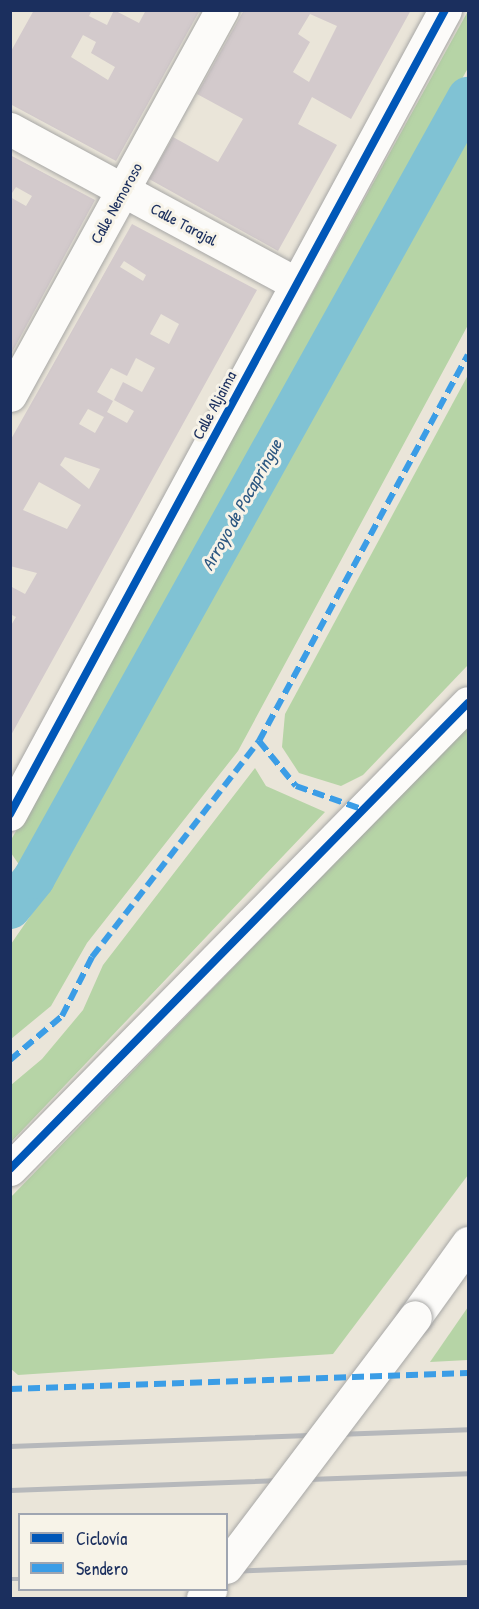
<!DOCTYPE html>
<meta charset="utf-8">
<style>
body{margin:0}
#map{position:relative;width:479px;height:1609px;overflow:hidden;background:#eae5d9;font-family:"Patrick Hand",sans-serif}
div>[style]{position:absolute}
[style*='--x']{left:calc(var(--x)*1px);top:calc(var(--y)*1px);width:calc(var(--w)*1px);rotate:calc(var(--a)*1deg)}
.green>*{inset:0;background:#b6d4a6}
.canal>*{height:42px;margin:-21px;padding:0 21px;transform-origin:21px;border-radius:21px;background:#80c2d4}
.building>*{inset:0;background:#d3cacc}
.roads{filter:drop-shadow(0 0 2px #a7a7a6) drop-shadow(0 0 2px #a7a7a6)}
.minor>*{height:33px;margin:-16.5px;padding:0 16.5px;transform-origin:16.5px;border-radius:16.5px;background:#fcfbf9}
.rail>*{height:4.5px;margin:-2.25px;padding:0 2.25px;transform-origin:2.25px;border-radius:2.25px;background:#b6b8bb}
.bridges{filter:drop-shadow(0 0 2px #a7a7a6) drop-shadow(0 0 2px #a7a7a6)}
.minor-bridge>*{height:33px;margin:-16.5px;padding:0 16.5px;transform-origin:16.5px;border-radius:16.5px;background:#fcfbf9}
.quiet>*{height:6px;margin-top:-3px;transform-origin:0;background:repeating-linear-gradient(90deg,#3b9de6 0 12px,transparent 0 18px)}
.cycleway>*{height:8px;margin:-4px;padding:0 4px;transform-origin:4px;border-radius:4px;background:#0057b8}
span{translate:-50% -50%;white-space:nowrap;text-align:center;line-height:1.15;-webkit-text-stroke:6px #f7f3e8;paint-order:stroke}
.street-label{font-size:16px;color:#1b2f5e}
.water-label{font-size:18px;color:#2c5781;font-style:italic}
.frame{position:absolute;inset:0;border:12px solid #1b2f5e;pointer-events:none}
.legend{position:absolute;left:18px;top:1513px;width:210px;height:78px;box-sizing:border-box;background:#f7f3e8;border:2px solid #9fa5b1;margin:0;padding:8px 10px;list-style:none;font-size:18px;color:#1b2f5e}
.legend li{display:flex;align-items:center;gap:12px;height:30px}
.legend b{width:30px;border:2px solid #9fa5b1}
</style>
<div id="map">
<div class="green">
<div style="clip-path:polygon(468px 11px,468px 68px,22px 869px,11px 853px,11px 840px)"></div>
<div style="clip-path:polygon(468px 131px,468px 325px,238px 751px,87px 943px,51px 1006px,11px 1039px,11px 944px,62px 870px)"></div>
<div style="clip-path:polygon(468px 375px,468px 665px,363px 775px,341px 786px,299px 773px,282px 747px,285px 714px)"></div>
<div style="clip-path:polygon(468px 725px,468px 1175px,333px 1354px,18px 1375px,10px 1368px,10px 1198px)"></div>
<div style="clip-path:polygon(255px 768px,266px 786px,325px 812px,11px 1142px,11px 1085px,42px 1059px,83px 1010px,103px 965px)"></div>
<div style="clip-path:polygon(468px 1307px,468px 1360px,430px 1362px)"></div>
</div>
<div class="canal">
<div style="--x:10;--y:908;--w:38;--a:-51"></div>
<div style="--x:34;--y:878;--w:893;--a:-60.91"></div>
</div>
<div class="building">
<div style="clip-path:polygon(evenodd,34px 10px,92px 10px,89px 16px,107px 25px,114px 10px,139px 23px,146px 10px,200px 10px,116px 161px,10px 104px,10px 53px,34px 10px,83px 35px,96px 42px,91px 53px,115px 67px,108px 80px,71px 57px,83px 35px)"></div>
<div style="clip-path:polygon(evenodd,244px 10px,411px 10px,351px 119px,312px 97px,298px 124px,337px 145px,278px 251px,149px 179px,173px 137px,218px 162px,243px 119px,197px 94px,244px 10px,310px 14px,337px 26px,309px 82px,293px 72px,310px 42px,298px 34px,310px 14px)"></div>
<div style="clip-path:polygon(10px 155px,95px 200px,10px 356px,10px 197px,26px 206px,32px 196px,16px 187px,10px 196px)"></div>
<div style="clip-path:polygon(evenodd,132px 224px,257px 290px,10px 737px,10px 627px,16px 617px,10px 614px,10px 586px,25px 594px,37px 573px,10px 566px,10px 441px,132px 224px,124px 261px,146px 275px,143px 281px,120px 267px,124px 261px,132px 224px,161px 314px,179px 324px,169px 344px,150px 334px,161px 314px,132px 224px,136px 358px,155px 368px,142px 392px,123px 382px,114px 400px,134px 411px,127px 423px,107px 412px,113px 401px,97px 392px,111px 368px,127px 376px,136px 358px,132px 224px,88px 409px,104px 417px,95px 433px,79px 424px,88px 409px,132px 224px,65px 457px,100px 469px,89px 489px,60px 465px,65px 457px,132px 224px,39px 482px,81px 505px,67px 529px,23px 510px,39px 482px)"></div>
</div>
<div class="roads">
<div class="minor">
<div style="--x:10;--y:129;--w:324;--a:28.4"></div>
<div style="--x:10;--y:395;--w:440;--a:-61.2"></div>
<div style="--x:10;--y:814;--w:914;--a:-61.58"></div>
<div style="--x:10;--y:1169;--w:653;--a:-45.5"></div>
<div style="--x:415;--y:1317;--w:91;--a:-54.4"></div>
<div style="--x:203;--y:1598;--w:11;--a:-49"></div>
</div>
</div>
<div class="rail">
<div style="--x:10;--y:1446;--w:458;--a:-2.1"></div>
<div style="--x:10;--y:1490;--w:458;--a:-2.1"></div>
<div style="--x:226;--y:1571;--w:242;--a:-2.1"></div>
<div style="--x:10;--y:1579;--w:10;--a:0"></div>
</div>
<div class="bridges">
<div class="minor-bridge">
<div style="--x:226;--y:1567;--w:313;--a:-52.9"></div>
</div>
</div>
<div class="quiet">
<div style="--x:259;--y:741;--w:58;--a:50.6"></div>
<div style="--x:296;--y:786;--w:72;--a:19.4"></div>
<div style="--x:10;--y:1060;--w:68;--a:-40.2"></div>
<div style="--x:62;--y:1016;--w:66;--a:-63"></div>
<div style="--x:92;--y:957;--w:273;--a:-52.3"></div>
<div style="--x:259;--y:741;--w:439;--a:-61.6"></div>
<div style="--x:10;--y:1389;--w:458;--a:-2"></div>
</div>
<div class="cycleway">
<div style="--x:10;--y:814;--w:914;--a:-61.58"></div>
<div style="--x:10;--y:1169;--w:653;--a:-45.5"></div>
</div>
<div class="street-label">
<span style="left:116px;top:203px;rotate:-61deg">Calle Nemoroso</span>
<span style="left:184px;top:224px;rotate:28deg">Calle Tarajal</span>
<span style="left:214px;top:405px;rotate:-62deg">Calle Aljaima</span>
</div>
<div class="water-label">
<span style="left:242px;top:505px;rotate:-61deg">Arroyo de Pocapringue</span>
</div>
<div class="frame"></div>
<ul class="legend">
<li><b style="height:8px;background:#0057b8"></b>Ciclovía</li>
<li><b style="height:8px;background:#3b9de6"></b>Sendero</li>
</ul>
</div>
